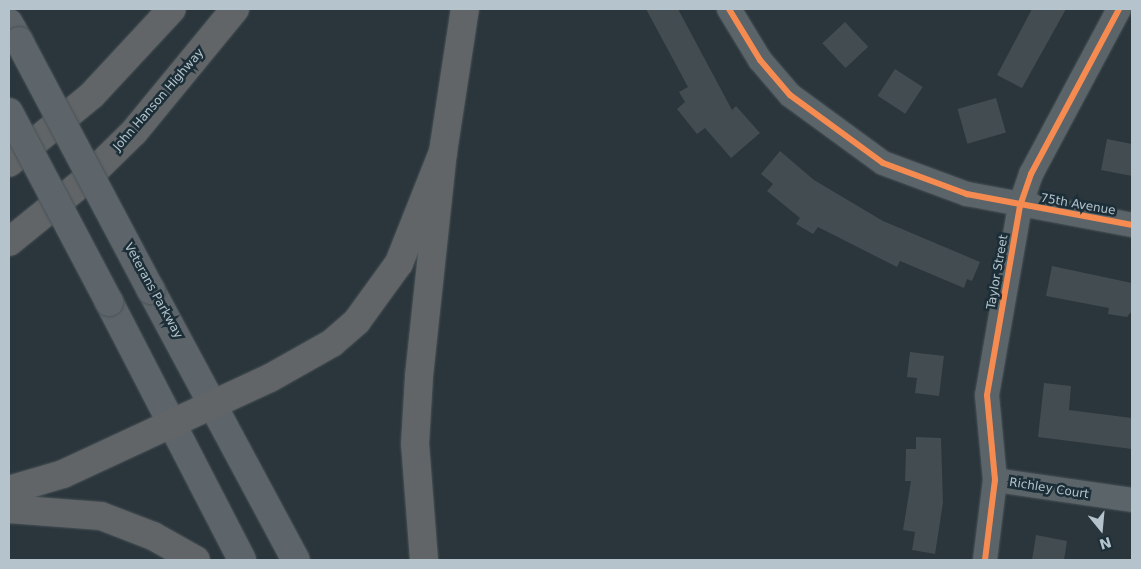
<!DOCTYPE html>
<style>
body{margin:0}
#map{position:relative;width:1141px;height:569px;overflow:hidden;background:#2a363c;font-family:"DejaVu Sans",sans-serif}
div>[style]{position:absolute}
[style*='--x']{left:calc(var(--x)*1px);top:calc(var(--y)*1px);width:calc(var(--w)*1px);rotate:calc(var(--a)*1deg)}
.building>*{inset:0;background:#424c51;transform-origin:0 0}
.roads{filter:drop-shadow(0 0 1px #485156) drop-shadow(0 0 1px #485156)}
.minor>*{height:24px;margin:-12px;padding:0 12px;transform-origin:12px;border-radius:12px;background:#5b6468}
.primary>*{height:28px;margin:-14px;padding:0 14px;transform-origin:14px;border-radius:14px;background:#5d656a}
.motorway>*{height:28px;margin:-14px;padding:0 14px;transform-origin:14px;border-radius:14px;background:#616568}
.bridges{filter:drop-shadow(0 0 1px #485257) drop-shadow(0 0 1px #485257)}
.primary-bridge>*{height:28px;margin:-14px;padding:0 14px;transform-origin:14px;border-radius:14px;background:#5d656a}
.cycleway>*{height:6px;margin:-3px;padding:0 3px;transform-origin:3px;border-radius:3px;background:#f68b52}
span{translate:-50% -50%;white-space:nowrap;text-align:center;line-height:1.15;-webkit-text-stroke:5px #1c2e37;paint-order:stroke}
.street-label{font-size:12px;color:#b4c3cc}
.frame{position:absolute;inset:0;border:10px solid #b4c3cc;pointer-events:none}
.north{position:absolute;left:1076px;top:504px;width:50px;height:50px;-webkit-text-stroke:4px #1c2e37;paint-order:stroke;rotate:163deg;font-size:14px;font-weight:700;line-height:20px;text-align:center;color:#b4c3cc}
.north::after{content:'';display:block;margin:auto;width:18px;height:22px;background:#b4c3cc;clip-path:polygon(50% 0,100% 100%,50% 72%,0 100%)}
</style>
<div id="map">
<div class="building">
<div style="clip-path:polygon(646px 9px,678px 9px,732px 110px,736px 106px,760px 133px,731px 158px,705px 128px,697px 134px,677px 109px,685px 102px,679px 92px,688px 87px)"></div>
<div style="clip-path:polygon(1032px 9px,1066px 9px,1022px 88px,997px 75px)"></div>
<div style="left:845px;top:22px;width:34px;height:31px;rotate:47deg"></div>
<div style="left:895px;top:69px;width:33px;height:32px;rotate:33deg"></div>
<div style="left:996px;top:98px;width:36px;height:40px;rotate:74deg"></div>
<div style="clip-path:polygon(1107px 139px,1132px 144px,1132px 176px,1101px 170px)"></div>
<div style="clip-path:polygon(780px 151px,814px 180px,883px 221px,980px 262px,972px 281px,967px 279px,964px 288px,900px 261px,897px 267px,818px 227px,813px 234px,796px 224px,800px 218px,767px 191px,773px 184px,761px 174px)"></div>
<div style="clip-path:polygon(1052px 266px,1132px 283px,1132px 311px,1127px 317px,1108px 314px,1109px 308px,1046px 296px)"></div>
<div style="clip-path:polygon(910px 352px,944px 356px,939px 396px,915px 393px,917px 378px,907px 377px)"></div>
<div style="clip-path:polygon(1044px 383px,1071px 386px,1069px 410px,1132px 418px,1132px 449px,1038px 437px)"></div>
<div style="clip-path:polygon(916px 437px,941px 438px,943px 503px,935px 554px,912px 550px,915px 532px,903px 530px,911px 481px,905px 481px,906px 449px,916px 449px)"></div>
<div style="clip-path:polygon(1036px 535px,1067px 541px,1064px 560px,1032px 560px)"></div>
</div>
<div class="roads">
<div class="minor">
<div style="--x:729;--y:9;--w:60;--a:58.7"></div>
<div style="--x:760;--y:60;--w:46;--a:49.4"></div>
<div style="--x:790;--y:95;--w:115;--a:36.2"></div>
<div style="--x:883;--y:163;--w:90;--a:20.3"></div>
<div style="--x:967;--y:194;--w:168;--a:10.6"></div>
<div style="--x:995;--y:480;--w:138;--a:8.3"></div>
<div style="--x:985;--y:560;--w:81;--a:-82.9"></div>
<div style="--x:995;--y:480;--w:85;--a:-95.4"></div>
<div style="--x:987;--y:395;--w:192;--a:-80.1"></div>
<div style="--x:1020;--y:206;--w:34;--a:-71"></div>
<div style="--x:1031;--y:174;--w:187;--a:-61.9"></div>
</div>
<div class="primary">
<div style="--x:9;--y:23;--w:21;--a:61"></div>
<div style="--x:151;--y:290;--w:306;--a:61.8"></div>
<div style="--x:109;--y:302;--w:290;--a:62.7"></div>
</div>
<div class="motorway">
<div style="--x:9;--y:163;--w:107;--a:-39.3"></div>
<div style="--x:92;--y:95;--w:117;--a:-47.1"></div>
<div style="--x:9;--y:242;--w:95;--a:-39"></div>
<div style="--x:83;--y:182;--w:71;--a:-44.4"></div>
<div style="--x:134;--y:132;--w:159;--a:-50.6"></div>
<div style="--x:9;--y:490;--w:56;--a:-16.5"></div>
<div style="--x:63;--y:474;--w:228;--a:-24.9"></div>
<div style="--x:270;--y:378;--w:71;--a:-29.4"></div>
<div style="--x:332;--y:343;--w:33;--a:-41"></div>
<div style="--x:357;--y:321;--w:72;--a:-54.1"></div>
<div style="--x:399;--y:263;--w:119;--a:-68.4"></div>
<div style="--x:9;--y:509;--w:92;--a:4.4"></div>
<div style="--x:101;--y:516;--w:56;--a:21"></div>
<div style="--x:153;--y:536;--w:49;--a:29.2"></div>
<div style="--x:424;--y:560;--w:116;--a:-94.4"></div>
<div style="--x:415;--y:444;--w:68;--a:-86.6"></div>
<div style="--x:419;--y:376;--w:225;--a:-83.9"></div>
<div style="--x:443;--y:152;--w:145;--a:-81.3"></div>
</div>
</div>
<div class="bridges">
<div class="primary-bridge">
<div style="--x:19;--y:41;--w:282;--a:62.1"></div>
<div style="--x:9;--y:112;--w:215;--a:62.2"></div>
</div>
</div>
<div class="cycleway">
<div style="--x:729;--y:9;--w:60;--a:58.7"></div>
<div style="--x:760;--y:60;--w:46;--a:49.4"></div>
<div style="--x:790;--y:95;--w:115;--a:36.2"></div>
<div style="--x:883;--y:163;--w:90;--a:20.3"></div>
<div style="--x:967;--y:194;--w:168;--a:10.6"></div>
<div style="--x:985;--y:560;--w:81;--a:-82.9"></div>
<div style="--x:995;--y:480;--w:85;--a:-95.4"></div>
<div style="--x:987;--y:395;--w:192;--a:-80.1"></div>
<div style="--x:1020;--y:206;--w:34;--a:-71"></div>
<div style="--x:1031;--y:174;--w:187;--a:-61.9"></div>
</div>
<div class="street-label">
<span style="left:159px;top:100px;rotate:-49deg">John Hanson Highway</span>
<span style="left:1078px;top:205px;rotate:10deg">75th Avenue</span>
<span style="left:998px;top:272px;rotate:-80deg">Taylor Street</span>
<span style="left:153px;top:291px;rotate:61deg">Veterans Parkway</span>
<span style="left:1049px;top:489px;rotate:9deg">Richley Court</span>
</div>
<div class="frame"></div>
<div class="north">N</div>
</div>
